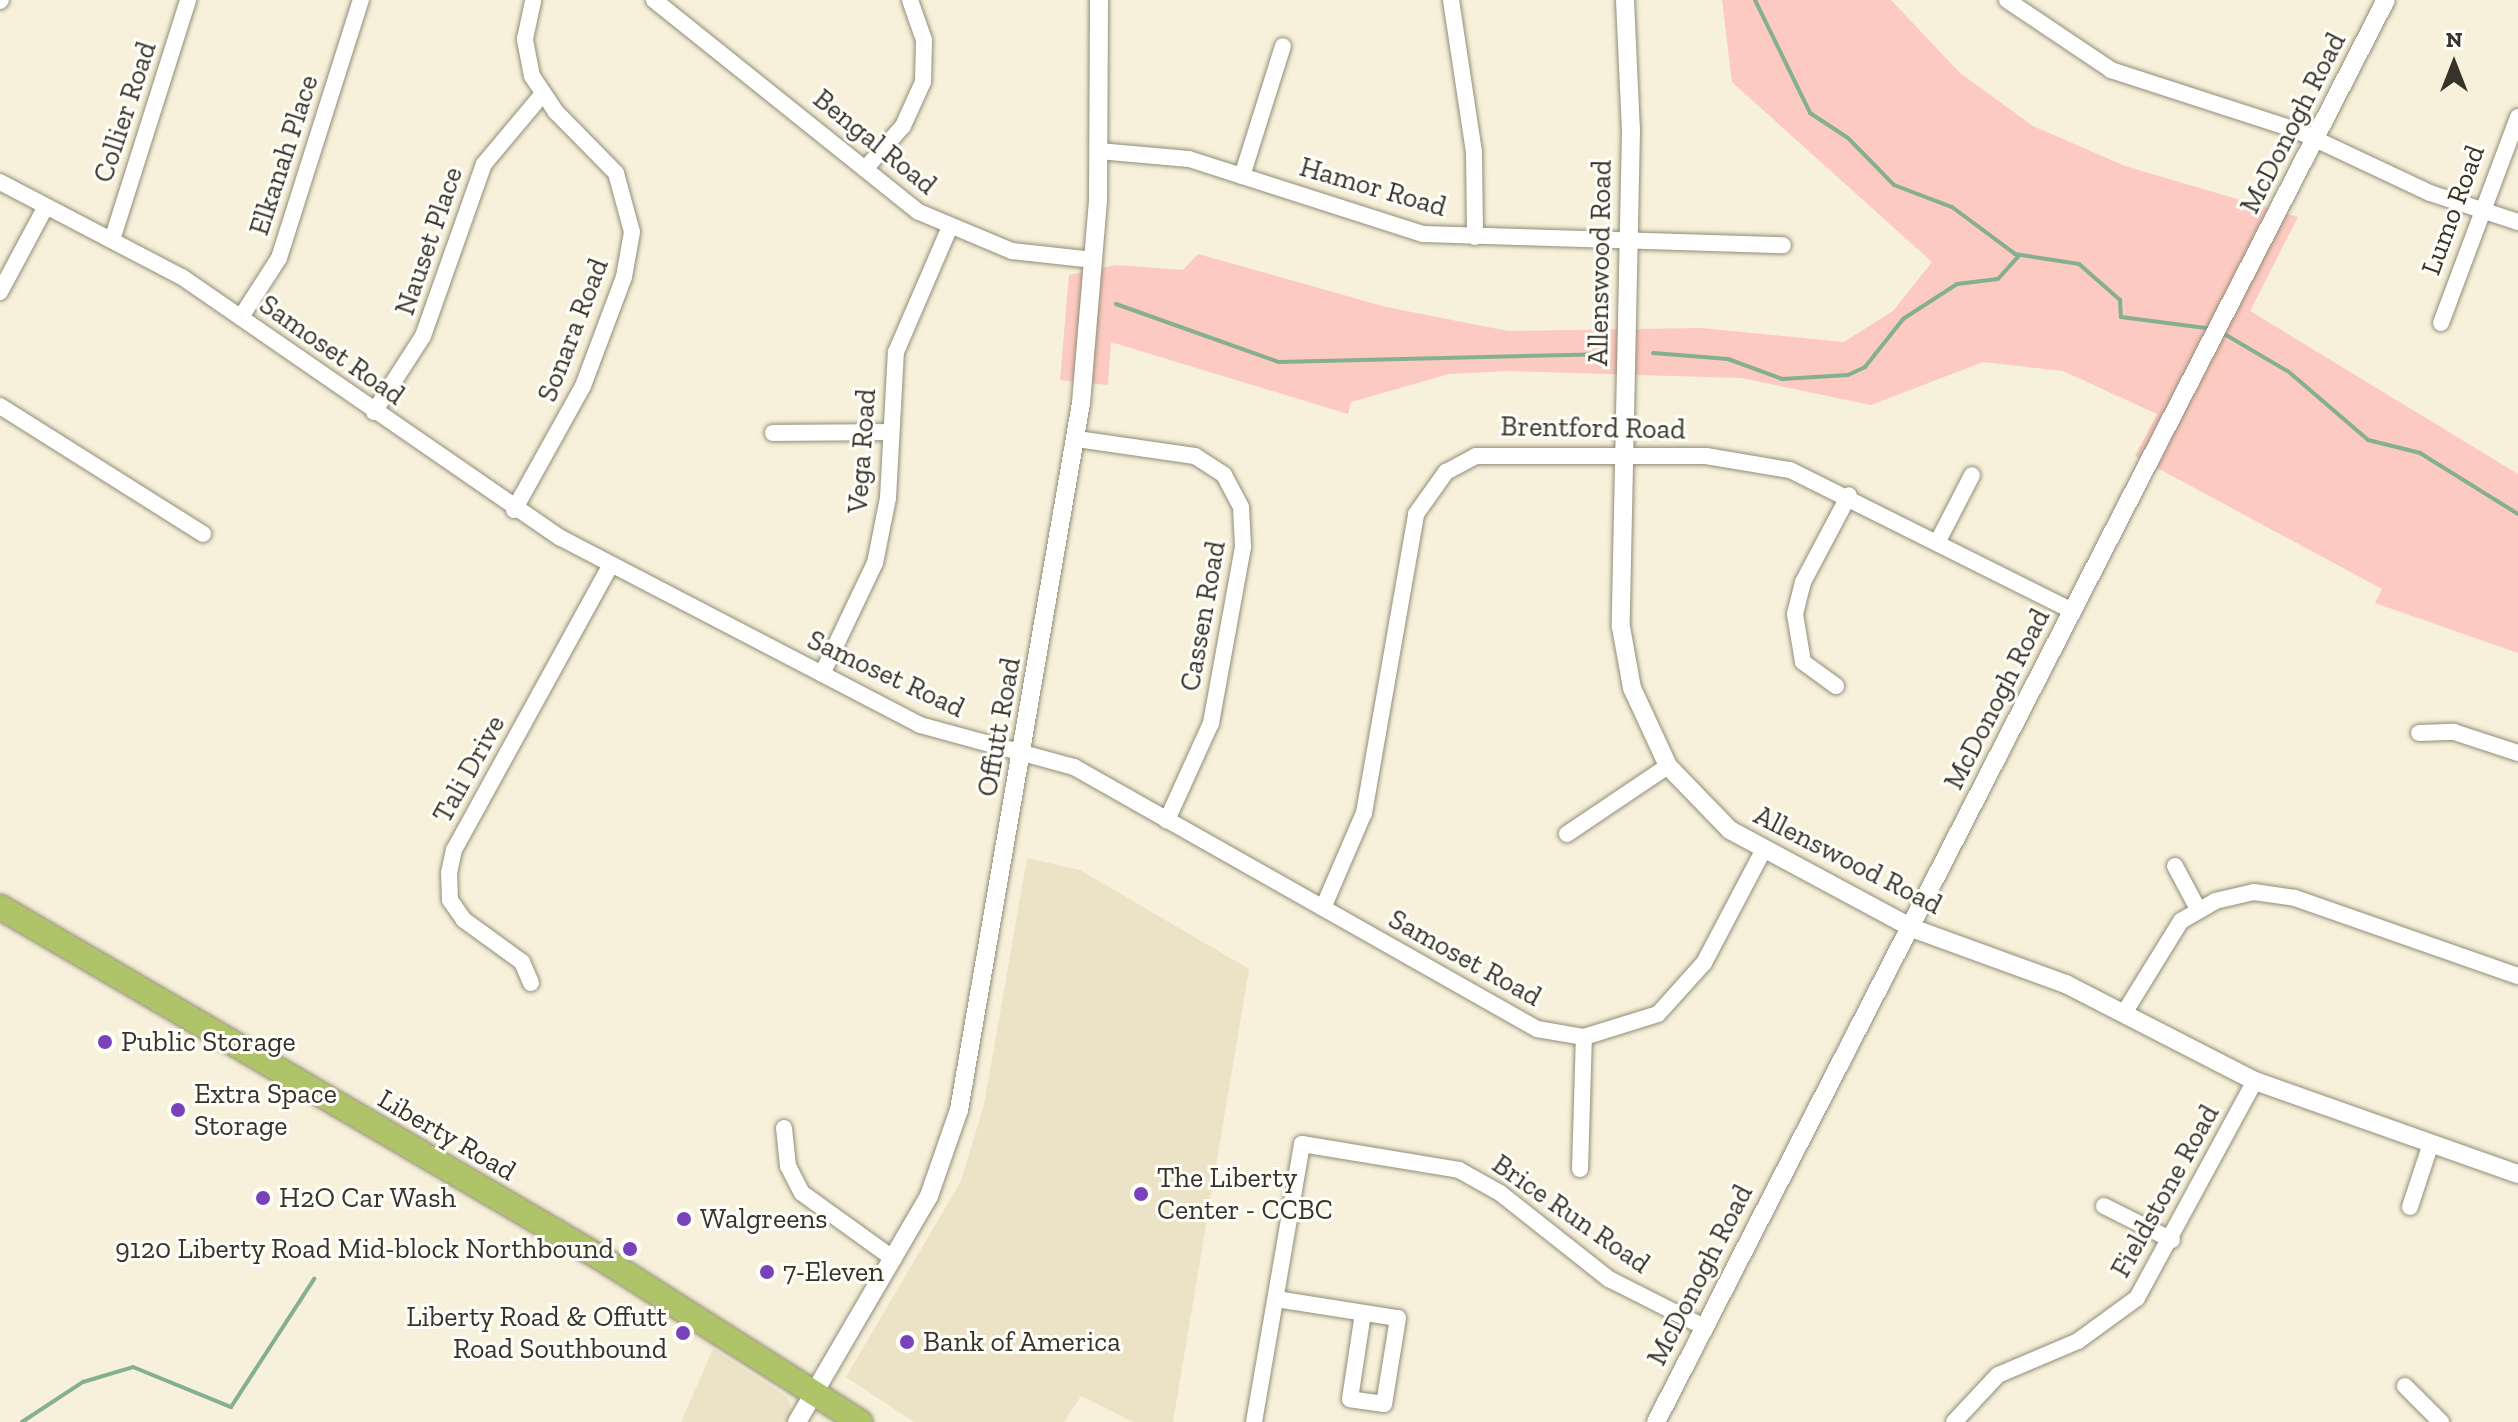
<!DOCTYPE html>
<style>
body{margin:0}
#map{position:relative;width:2518px;height:1422px;overflow:hidden;background:#f7f0da;font-family:"Zilla Slab",serif}
div>[style]{position:absolute}
[style*='--x']{left:calc(var(--x)*1px);top:calc(var(--y)*1px);width:calc(var(--w)*1px);rotate:calc(var(--a)*1deg)}
.built>*{inset:0;background:#ece3c7}
.green>*{inset:0;background:#fccac0}
.stream>*{height:4px;margin:-2px;padding:0 2px;transform-origin:2px;border-radius:2px;background:#84af91}
.roads{filter:drop-shadow(0 0 2px #928c78) drop-shadow(0 0 2px #928c78)}
.minor>*{height:16px;margin:-8px;padding:0 8px;transform-origin:8px;border-radius:8px;background:#fff}
.tertiary>*{height:18px;margin:-9px;padding:0 9px;transform-origin:9px;border-radius:9px;background:#fff}
.primary>*{height:24px;margin:-12px;padding:0 12px;transform-origin:12px;border-radius:12px;background:#afc468}
.dots>*{width:22px;height:22px;translate:-50% -50%;box-sizing:border-box;border:4px solid #fffef9;border-radius:50%}
span{translate:-50% -50%;white-space:nowrap;text-align:center;line-height:1.15;-webkit-text-stroke:6px #fffef9;paint-order:stroke}
.street-label{font-size:28px;color:#36332b}
.poi-label{font-size:28px;color:#36332b}
.left{translate:0 -50%;text-align:left}
.right{translate:-100% -50%;text-align:right}
.north{position:absolute;left:2414px;top:24px;width:80px;height:80px;-webkit-text-stroke:6px #fffef9;paint-order:stroke;rotate:0deg;font-size:22px;font-weight:700;line-height:32px;text-align:center;color:#36332b}
.north::after{content:'';display:block;margin:auto;width:28px;height:36px;background:#36332b;clip-path:polygon(50% 0,100% 100%,50% 72%,0 100%)}
</style>
<div id="map">
<div class="built">
<div style="clip-path:polygon(1027px 858px,1080px 870px,1249px 969px,1173px 1422px,1133px 1422px,1081px 1396px,1064px 1422px,914px 1422px,846px 1377px,961px 1181px,984px 1105px)"></div>
<div style="clip-path:polygon(713px 1349px,787px 1397px,793px 1414px,787px 1422px,681px 1422px)"></div>
</div>
<div class="green">
<div style="clip-path:polygon(1722px 0,1891px 0,1960px 73px,2033px 126px,2125px 166px,2298px 217px,2250px 311px,2518px 474px,2518px 653px,2375px 603px,2382px 589px,2135px 456px,2157px 414px,2063px 371px,1983px 362px,1871px 405px,1741px 378px,1509px 371px,1449px 374px,1351px 402px,1348px 414px,1111px 342px,1108px 385px,1060px 380px,1069px 275px,1116px 265px,1183px 270px,1198px 254px,1386px 307px,1508px 331px,1701px 328px,1844px 342px,1893px 311px,1932px 262px,1732px 82px)"></div>
</div>
<div class="stream">
<div style="--x:1755;--y:0;--w:126;--a:64"></div>
<div style="--x:1810;--y:113;--w:45;--a:33.3"></div>
<div style="--x:1848;--y:138;--w:66;--a:45.6"></div>
<div style="--x:1894;--y:185;--w:62;--a:20.8"></div>
<div style="--x:1952;--y:207;--w:79;--a:36.7"></div>
<div style="--x:2015;--y:254;--w:65;--a:8.9"></div>
<div style="--x:2079;--y:264;--w:55;--a:41.3"></div>
<div style="--x:2120;--y:300;--w:17;--a:87"></div>
<div style="--x:2121;--y:317;--w:93;--a:7.4"></div>
<div style="--x:1116;--y:304;--w:173;--a:19.6"></div>
<div style="--x:1279;--y:362;--w:322;--a:-1.4"></div>
<div style="--x:2221;--y:332;--w:79;--a:30.5"></div>
<div style="--x:2289;--y:372;--w:104;--a:40.7"></div>
<div style="--x:2368;--y:440;--w:54;--a:14"></div>
<div style="--x:2420;--y:453;--w:115;--a:31.9"></div>
<div style="--x:1653;--y:353;--w:75;--a:4.6"></div>
<div style="--x:1728;--y:359;--w:58;--a:20.3"></div>
<div style="--x:1782;--y:379;--w:66;--a:-3.5"></div>
<div style="--x:1848;--y:375;--w:19;--a:-25"></div>
<div style="--x:1865;--y:367;--w:61;--a:-51.6"></div>
<div style="--x:1903;--y:319;--w:64;--a:-32.9"></div>
<div style="--x:1957;--y:284;--w:41;--a:-7"></div>
<div style="--x:1998;--y:279;--w:31;--a:-48"></div>
<div style="--x:22;--y:1422;--w:73;--a:-33.3"></div>
<div style="--x:83;--y:1382;--w:52;--a:-16.7"></div>
<div style="--x:133;--y:1367;--w:106;--a:22.2"></div>
<div style="--x:231;--y:1407;--w:153;--a:-57"></div>
</div>
<div class="roads">
<div class="minor">
<div style="--x:654;--y:0;--w:339;--a:38.7"></div>
<div style="--x:919;--y:212;--w:101;--a:22.8"></div>
<div style="--x:1012;--y:251;--w:82;--a:6.3"></div>
<div style="--x:1451;--y:0;--w:154;--a:81.4"></div>
<div style="--x:1474;--y:152;--w:85;--a:89.3"></div>
<div style="--x:2007;--y:0;--w:125;--a:33.9"></div>
<div style="--x:2111;--y:70;--w:194;--a:18"></div>
<div style="--x:2296;--y:130;--w:148;--a:25.2"></div>
<div style="--x:2430;--y:193;--w:93;--a:18.2"></div>
<div style="--x:0;--y:1;--w:1;--a:-45"></div>
<div style="--x:1099;--y:151;--w:90;--a:5.1"></div>
<div style="--x:1189;--y:159;--w:246;--a:17.8"></div>
<div style="--x:1423;--y:234;--w:360;--a:1.8"></div>
<div style="--x:865;--y:169;--w:57;--a:-48.5"></div>
<div style="--x:903;--y:126;--w:48;--a:-65.6"></div>
<div style="--x:923;--y:82;--w:42;--a:-88.6"></div>
<div style="--x:924;--y:40;--w:42;--a:-109.3"></div>
<div style="--x:1242;--y:176;--w:136;--a:-72.5"></div>
<div style="--x:0;--y:182;--w:205;--a:27.6"></div>
<div style="--x:182;--y:277;--w:460;--a:34.6"></div>
<div style="--x:561;--y:538;--w:405;--a:27.5"></div>
<div style="--x:920;--y:725;--w:160;--a:15.3"></div>
<div style="--x:1074;--y:767;--w:532;--a:29.5"></div>
<div style="--x:1537;--y:1029;--w:48;--a:9.7"></div>
<div style="--x:1584;--y:1037;--w:77;--a:-17.3"></div>
<div style="--x:1658;--y:1014;--w:69;--a:-48"></div>
<div style="--x:1704;--y:963;--w:127;--a:-62.2"></div>
<div style="--x:112;--y:240;--w:252;--a:-72.4"></div>
<div style="--x:0;--y:292;--w:93;--a:-61.8"></div>
<div style="--x:241;--y:317;--w:70;--a:-57.2"></div>
<div style="--x:279;--y:258;--w:271;--a:-72.4"></div>
<div style="--x:2441;--y:323;--w:220;--a:-69.5"></div>
<div style="--x:0;--y:406;--w:240;--a:32.2"></div>
<div style="--x:374;--y:412;--w:90;--a:-57.2"></div>
<div style="--x:423;--y:336;--w:182;--a:-70.5"></div>
<div style="--x:484;--y:164;--w:90;--a:-50"></div>
<div style="--x:773;--y:433;--w:118;--a:-0.5"></div>
<div style="--x:1077;--y:439;--w:119;--a:8.2"></div>
<div style="--x:1195;--y:456;--w:35;--a:33"></div>
<div style="--x:1224;--y:475;--w:36;--a:62"></div>
<div style="--x:1241;--y:507;--w:40;--a:87.1"></div>
<div style="--x:1243;--y:547;--w:179;--a:100.3"></div>
<div style="--x:1211;--y:723;--w:107;--a:114.4"></div>
<div style="--x:514;--y:510;--w:142;--a:-60.9"></div>
<div style="--x:583;--y:386;--w:116;--a:-69.4"></div>
<div style="--x:624;--y:277;--w:46;--a:-79.9"></div>
<div style="--x:632;--y:232;--w:61;--a:-105.2"></div>
<div style="--x:616;--y:173;--w:86;--a:-134.5"></div>
<div style="--x:556;--y:112;--w:43;--a:-123.7"></div>
<div style="--x:532;--y:76;--w:38;--a:-101"></div>
<div style="--x:525;--y:39;--w:40;--a:-78"></div>
<div style="--x:1938;--y:541;--w:74;--a:-62.7"></div>
<div style="--x:822;--y:674;--w:123;--a:-64.5"></div>
<div style="--x:875;--y:563;--w:66;--a:-78.7"></div>
<div style="--x:888;--y:498;--w:146;--a:-86.9"></div>
<div style="--x:896;--y:352;--w:134;--a:-66.7"></div>
<div style="--x:1836;--y:686;--w:41;--a:-144"></div>
<div style="--x:1803;--y:662;--w:49;--a:-99.5"></div>
<div style="--x:1795;--y:614;--w:33;--a:-76"></div>
<div style="--x:1803;--y:582;--w:98;--a:-62.1"></div>
<div style="--x:2419;--y:733;--w:35;--a:-2"></div>
<div style="--x:2454;--y:732;--w:67;--a:18.2"></div>
<div style="--x:1567;--y:834;--w:122;--a:-34"></div>
<div style="--x:2175;--y:866;--w:49;--a:61.9"></div>
<div style="--x:1323;--y:908;--w:103;--a:-66.7"></div>
<div style="--x:1364;--y:813;--w:303;--a:-80.1"></div>
<div style="--x:1416;--y:514;--w:52;--a:-54.5"></div>
<div style="--x:1446;--y:472;--w:34;--a:-28"></div>
<div style="--x:1476;--y:456;--w:230;--a:0"></div>
<div style="--x:1706;--y:456;--w:85;--a:9.5"></div>
<div style="--x:1790;--y:470;--w:316;--a:26.5"></div>
<div style="--x:531;--y:983;--w:23;--a:-113"></div>
<div style="--x:522;--y:962;--w:72;--a:-144.1"></div>
<div style="--x:464;--y:920;--w:24;--a:-125"></div>
<div style="--x:450;--y:900;--w:27;--a:-92"></div>
<div style="--x:449;--y:873;--w:24;--a:-78"></div>
<div style="--x:454;--y:850;--w:325;--a:-61.2"></div>
<div style="--x:2126;--y:1010;--w:105;--a:-58.3"></div>
<div style="--x:2181;--y:921;--w:39;--a:-30"></div>
<div style="--x:2215;--y:901;--w:40;--a:-13"></div>
<div style="--x:2254;--y:892;--w:41;--a:8.3"></div>
<div style="--x:2295;--y:898;--w:236;--a:19.3"></div>
<div style="--x:784;--y:1128;--w:38;--a:84"></div>
<div style="--x:788;--y:1166;--w:30;--a:63"></div>
<div style="--x:802;--y:1193;--w:113;--a:35.7"></div>
<div style="--x:1580;--y:1169;--w:132;--a:-88.3"></div>
<div style="--x:2104;--y:1206;--w:76;--a:26.6"></div>
<div style="--x:2410;--y:1207;--w:67;--a:-71.8"></div>
<div style="--x:1276;--y:1299;--w:123;--a:8.9"></div>
<div style="--x:1398;--y:1318;--w:87;--a:99.2"></div>
<div style="--x:1384;--y:1404;--w:34;--a:-172"></div>
<div style="--x:1350;--y:1399;--w:87;--a:-81.4"></div>
<div style="--x:2405;--y:1386;--w:51;--a:45"></div>
<div style="--x:1254;--y:1422;--w:282;--a:-80.2"></div>
<div style="--x:1302;--y:1144;--w:159;--a:9.4"></div>
<div style="--x:1459;--y:1170;--w:47;--a:29.3"></div>
<div style="--x:1500;--y:1193;--w:139;--a:38.3"></div>
<div style="--x:1609;--y:1279;--w:106;--a:26.8"></div>
<div style="--x:1954;--y:1422;--w:64;--a:-46.9"></div>
<div style="--x:1998;--y:1375;--w:87;--a:-23"></div>
<div style="--x:2078;--y:1341;--w:73;--a:-36.1"></div>
<div style="--x:2137;--y:1298;--w:247;--a:-61.5"></div>
</div>
<div class="tertiary">
<div style="--x:1625;--y:0;--w:130;--a:87.4"></div>
<div style="--x:1631;--y:130;--w:497;--a:91.2"></div>
<div style="--x:1621;--y:627;--w:62;--a:79.8"></div>
<div style="--x:1632;--y:688;--w:86;--a:65.2"></div>
<div style="--x:1668;--y:766;--w:89;--a:45.9"></div>
<div style="--x:1730;--y:830;--w:207;--a:28.3"></div>
<div style="--x:1912;--y:928;--w:164;--a:20"></div>
<div style="--x:2066;--y:984;--w:212;--a:27.2"></div>
<div style="--x:2255;--y:1081;--w:279;--a:19.5"></div>
<div style="--x:797;--y:1422;--w:262;--a:-59.7"></div>
<div style="--x:929;--y:1196;--w:91;--a:-70.8"></div>
<div style="--x:959;--y:1110;--w:717;--a:-80.21"></div>
<div style="--x:1081;--y:403;--w:205;--a:-85.2"></div>
<div style="--x:1098;--y:199;--w:199;--a:-89.7"></div>
<div style="--x:1656;--y:1422;--w:1598;--a:-62.83"></div>
</div>
<div class="primary">
<div style="--x:0;--y:907;--w:702;--a:30.29"></div>
<div style="--x:606;--y:1261;--w:301;--a:32.4"></div>
</div>
</div>
<div class="dots">
<div style="left:105px;top:1042px;background:#7843ba"></div>
<div style="left:178px;top:1110px;background:#7843ba"></div>
<div style="left:1141px;top:1194px;background:#7843ba"></div>
<div style="left:263px;top:1198px;background:#7843ba"></div>
<div style="left:684px;top:1219px;background:#7843ba"></div>
<div style="left:630px;top:1249px;background:#7843ba"></div>
<div style="left:767px;top:1272px;background:#7843ba"></div>
<div style="left:683px;top:1333px;background:#7843ba"></div>
<div style="left:907px;top:1342px;background:#7843ba"></div>
</div>
<div class="street-label">
<span style="left:125px;top:112px;rotate:-72deg">Collier Road</span>
<span style="left:2293px;top:123px;rotate:-63deg">McDonogh Road</span>
<span style="left:875px;top:142px;rotate:39deg">Bengal Road</span>
<span style="left:284px;top:155px;rotate:-72deg">Elkanah Place</span>
<span style="left:1373px;top:187px;rotate:16deg">Hamor Road</span>
<span style="left:2453px;top:210px;rotate:-70deg">Lumo Road</span>
<span style="left:429px;top:241px;rotate:-71deg">Nauset Place</span>
<span style="left:1600px;top:263px;rotate:-89deg">Allenswood Road</span>
<span style="left:573px;top:330px;rotate:-69deg">Sonara Road</span>
<span style="left:332px;top:350px;rotate:35deg">Samoset Road</span>
<span style="left:1593px;top:428px;rotate:1deg">Brentford Road</span>
<span style="left:862px;top:451px;rotate:-86deg">Vega Road</span>
<span style="left:1203px;top:616px;rotate:-80deg">Cassen Road</span>
<span style="left:886px;top:674px;rotate:25deg">Samoset Road</span>
<span style="left:1997px;top:699px;rotate:-63deg">McDonogh Road</span>
<span style="left:999px;top:727px;rotate:-80deg">Offutt Road</span>
<span style="left:469px;top:769px;rotate:-61deg">Tali Drive</span>
<span style="left:1848px;top:860px;rotate:27deg">Allenswood Road</span>
<span style="left:1465px;top:958px;rotate:29deg">Samoset Road</span>
<span style="left:447px;top:1135px;rotate:30deg">Liberty Road</span>
<span style="left:2165px;top:1191px;rotate:-61deg">Fieldstone Road</span>
<span style="left:1571px;top:1214px;rotate:35deg">Brice Run Road</span>
<span style="left:1700px;top:1275px;rotate:-63deg">McDonogh Road</span>
</div>
<div class="poi-label">
<span class="left" style="left:121px;top:1042px">Public Storage</span>
<span class="left" style="left:194px;top:1110px">Extra Space<br>Storage</span>
<span class="left" style="left:1157px;top:1194px">The Liberty<br>Center - CCBC</span>
<span class="left" style="left:279px;top:1198px">H2O Car Wash</span>
<span class="left" style="left:700px;top:1219px">Walgreens</span>
<span class="right" style="left:614px;top:1249px">9120 Liberty Road Mid-block Northbound</span>
<span class="left" style="left:783px;top:1272px">7-Eleven</span>
<span class="right" style="left:667px;top:1333px">Liberty Road &amp; Offutt<br>Road Southbound</span>
<span class="left" style="left:923px;top:1342px">Bank of America</span>
</div>
<div class="north">N</div>
</div>
